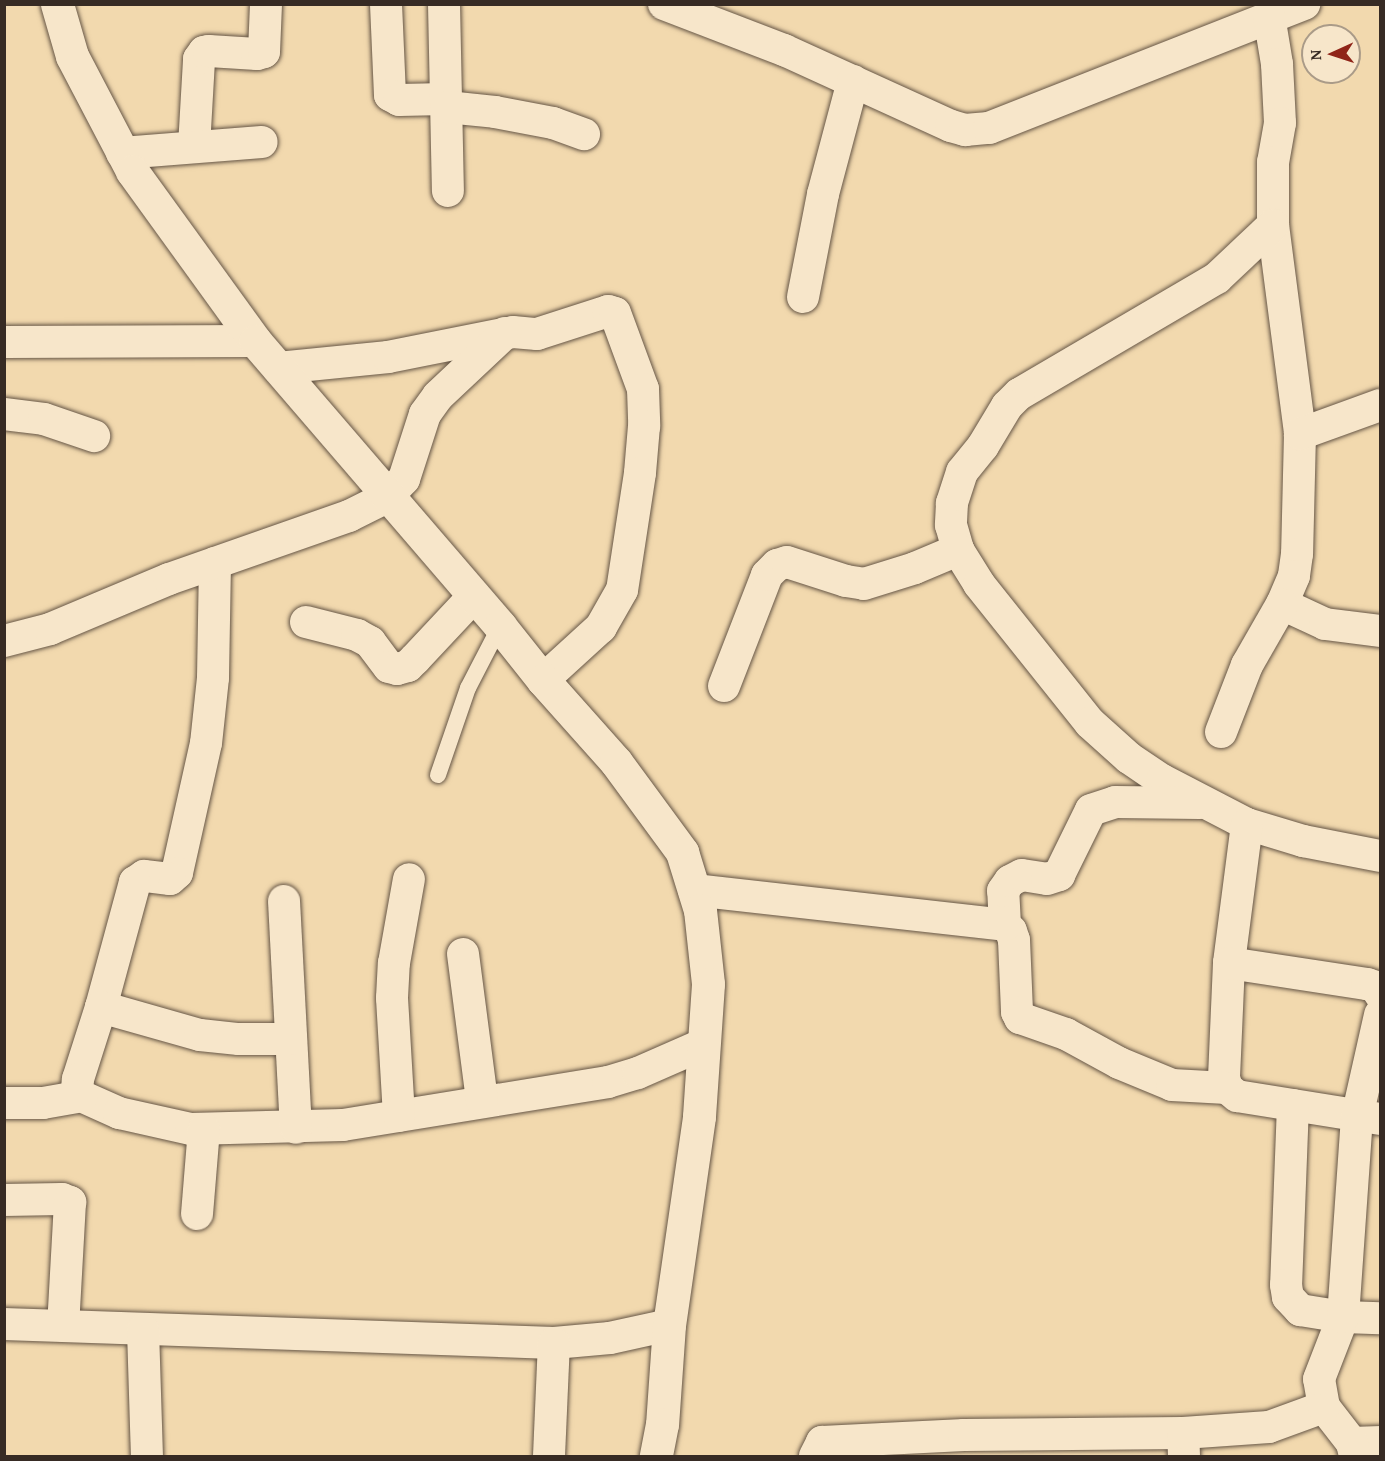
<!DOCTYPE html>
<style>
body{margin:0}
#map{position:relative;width:1385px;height:1461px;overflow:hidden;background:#f2d9ae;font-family:"Gentium Book Plus",serif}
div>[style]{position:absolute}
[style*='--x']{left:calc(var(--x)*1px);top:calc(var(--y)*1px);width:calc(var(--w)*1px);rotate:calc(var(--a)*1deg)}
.roads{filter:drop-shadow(0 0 2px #665646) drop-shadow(0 0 2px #665646)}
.lane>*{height:16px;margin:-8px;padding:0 8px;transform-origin:8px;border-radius:8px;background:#f7e6ca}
.street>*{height:32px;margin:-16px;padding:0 16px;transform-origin:16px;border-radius:16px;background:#f7e6ca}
.secondary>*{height:33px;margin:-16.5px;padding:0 16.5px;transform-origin:16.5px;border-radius:16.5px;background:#f7e6ca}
span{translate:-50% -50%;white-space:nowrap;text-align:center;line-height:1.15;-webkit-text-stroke:5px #f7e6ca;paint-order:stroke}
.frame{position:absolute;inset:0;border:6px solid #372b24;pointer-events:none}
.north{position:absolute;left:1301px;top:24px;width:60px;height:60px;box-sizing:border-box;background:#f7e6ca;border:2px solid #aa9b88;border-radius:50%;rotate:267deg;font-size:16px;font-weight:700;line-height:24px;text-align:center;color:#372b24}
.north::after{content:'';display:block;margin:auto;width:21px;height:27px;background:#8f2418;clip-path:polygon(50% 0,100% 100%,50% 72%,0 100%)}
</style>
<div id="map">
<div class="roads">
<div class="lane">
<div style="--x:438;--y:775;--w:92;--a:-71"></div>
<div style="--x:468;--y:688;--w:70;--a:-62.7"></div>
</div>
<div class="street">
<div style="--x:386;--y:4;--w:91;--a:87.5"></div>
<div style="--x:390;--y:95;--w:10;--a:29"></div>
<div style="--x:399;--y:100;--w:47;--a:-1.2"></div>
<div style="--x:444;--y:4;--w:187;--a:88.8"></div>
<div style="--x:664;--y:4;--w:129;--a:21"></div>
<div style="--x:784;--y:50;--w:183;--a:24.5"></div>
<div style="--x:951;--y:126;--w:15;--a:16"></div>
<div style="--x:965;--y:130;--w:24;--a:-5"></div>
<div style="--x:989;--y:128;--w:339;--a:-21.5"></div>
<div style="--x:1269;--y:16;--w:49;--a:80.5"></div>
<div style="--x:1277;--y:64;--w:59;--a:87.1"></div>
<div style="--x:1280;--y:123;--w:40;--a:100"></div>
<div style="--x:1273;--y:162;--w:63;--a:90"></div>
<div style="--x:1273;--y:225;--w:211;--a:82.6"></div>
<div style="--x:1300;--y:434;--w:120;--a:91.4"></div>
<div style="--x:1297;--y:554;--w:22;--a:98"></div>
<div style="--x:1294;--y:576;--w:30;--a:113"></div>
<div style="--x:1282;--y:604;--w:47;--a:24.9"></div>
<div style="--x:1325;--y:624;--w:55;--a:7.3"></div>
<div style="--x:447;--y:107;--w:48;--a:5.9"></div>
<div style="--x:495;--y:112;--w:59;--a:10.7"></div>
<div style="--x:553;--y:123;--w:33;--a:20"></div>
<div style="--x:194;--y:147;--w:88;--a:-86.7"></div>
<div style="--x:199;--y:59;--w:9;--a:-54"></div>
<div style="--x:204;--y:52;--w:5;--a:-11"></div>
<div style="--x:209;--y:51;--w:48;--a:3.6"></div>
<div style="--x:257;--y:54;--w:7;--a:-16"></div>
<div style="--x:264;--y:52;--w:48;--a:-87.6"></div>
<div style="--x:122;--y:153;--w:140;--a:-4.5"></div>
<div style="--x:1273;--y:225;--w:77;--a:136.6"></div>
<div style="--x:1217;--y:278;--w:229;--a:149.6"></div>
<div style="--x:1019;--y:394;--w:17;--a:135"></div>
<div style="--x:1007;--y:406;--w:47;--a:121"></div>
<div style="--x:983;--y:446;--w:33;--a:129"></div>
<div style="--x:962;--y:472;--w:33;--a:108"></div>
<div style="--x:952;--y:503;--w:22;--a:93"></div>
<div style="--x:951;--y:525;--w:26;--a:74"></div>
<div style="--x:958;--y:550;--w:40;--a:58"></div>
<div style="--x:979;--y:584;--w:178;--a:51.4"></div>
<div style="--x:1090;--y:723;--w:52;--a:41.9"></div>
<div style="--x:1129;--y:758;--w:40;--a:34"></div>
<div style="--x:1162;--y:780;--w:96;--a:27.4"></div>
<div style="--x:1247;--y:824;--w:59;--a:16.9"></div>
<div style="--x:1303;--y:841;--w:78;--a:11"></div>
<div style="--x:803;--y:297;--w:105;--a:-79"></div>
<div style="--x:823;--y:194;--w:117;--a:-75.1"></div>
<div style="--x:4;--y:342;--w:251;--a:-0.2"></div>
<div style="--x:278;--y:368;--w:111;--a:-5.7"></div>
<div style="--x:388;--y:357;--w:127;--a:-11.3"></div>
<div style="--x:513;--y:332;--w:24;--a:5"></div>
<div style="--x:537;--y:334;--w:75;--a:-17.9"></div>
<div style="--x:608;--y:311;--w:7;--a:16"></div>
<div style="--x:615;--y:313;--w:81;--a:69.8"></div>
<div style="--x:643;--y:389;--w:37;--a:88"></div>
<div style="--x:644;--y:426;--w:47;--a:94.9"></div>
<div style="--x:640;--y:473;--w:118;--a:98.7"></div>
<div style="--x:622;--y:590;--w:43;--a:119.6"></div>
<div style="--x:601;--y:627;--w:79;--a:137.6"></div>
<div style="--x:4;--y:414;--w:40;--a:7.1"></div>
<div style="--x:44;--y:419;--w:53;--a:18.8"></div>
<div style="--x:1300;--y:434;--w:85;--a:-19.9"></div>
<div style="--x:215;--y:563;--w:115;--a:91"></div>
<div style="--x:213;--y:678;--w:65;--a:96.1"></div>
<div style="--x:206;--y:743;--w:133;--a:102.6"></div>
<div style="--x:177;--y:873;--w:9;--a:139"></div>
<div style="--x:170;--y:879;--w:26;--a:-173"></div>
<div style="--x:144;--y:876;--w:11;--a:146"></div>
<div style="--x:135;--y:882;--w:130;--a:105.2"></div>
<div style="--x:101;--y:1007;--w:76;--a:107.7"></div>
<div style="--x:78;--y:1079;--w:10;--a:96"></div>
<div style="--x:77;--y:1089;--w:8;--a:60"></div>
<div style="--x:81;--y:1096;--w:42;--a:24.1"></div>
<div style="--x:119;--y:1113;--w:74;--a:12.5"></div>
<div style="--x:191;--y:1129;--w:152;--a:-1.5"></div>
<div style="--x:343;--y:1125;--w:268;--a:-9.2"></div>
<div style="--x:608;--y:1082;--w:31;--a:-17"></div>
<div style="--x:638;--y:1073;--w:72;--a:-23.7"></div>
<div style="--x:306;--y:622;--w:53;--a:14.3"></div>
<div style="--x:357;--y:635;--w:15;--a:28"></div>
<div style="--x:370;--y:642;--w:31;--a:53"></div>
<div style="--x:389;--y:667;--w:8;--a:14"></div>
<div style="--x:397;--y:669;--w:11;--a:-15"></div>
<div style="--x:408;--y:666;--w:10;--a:-45"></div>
<div style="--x:415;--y:659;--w:86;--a:-46.9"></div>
<div style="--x:4;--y:641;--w:48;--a:-14.6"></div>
<div style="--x:50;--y:629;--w:129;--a:-22.8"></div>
<div style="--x:169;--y:579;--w:191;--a:-19.3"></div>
<div style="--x:349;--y:516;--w:42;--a:-26.6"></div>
<div style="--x:387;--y:497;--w:25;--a:-47"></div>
<div style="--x:404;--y:479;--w:68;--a:-72.1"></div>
<div style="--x:425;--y:414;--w:22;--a:-54"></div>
<div style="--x:438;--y:396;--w:92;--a:-43.2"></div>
<div style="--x:724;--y:686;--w:119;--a:-68.8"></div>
<div style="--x:767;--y:575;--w:14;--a:-45"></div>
<div style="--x:777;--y:565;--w:10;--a:-17"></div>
<div style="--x:787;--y:562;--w:62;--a:17.9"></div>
<div style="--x:846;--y:581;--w:18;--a:9"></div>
<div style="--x:864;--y:584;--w:53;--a:-17.4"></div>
<div style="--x:915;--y:568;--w:47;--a:-22.7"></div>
<div style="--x:1221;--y:732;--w:72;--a:-68.8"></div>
<div style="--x:1247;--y:665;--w:70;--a:-60.2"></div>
<div style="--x:1247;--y:824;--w:140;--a:97.4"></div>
<div style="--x:1229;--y:963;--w:115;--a:92.5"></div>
<div style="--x:1224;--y:1078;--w:10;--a:73"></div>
<div style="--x:1227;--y:1088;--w:13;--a:39"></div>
<div style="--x:1237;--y:1096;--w:145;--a:9.1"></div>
<div style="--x:694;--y:890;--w:313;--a:6.4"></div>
<div style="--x:1005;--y:925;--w:8;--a:45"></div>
<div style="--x:1011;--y:931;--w:9;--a:72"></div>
<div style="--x:1014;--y:940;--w:72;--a:87.6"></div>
<div style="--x:1017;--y:1012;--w:7;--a:63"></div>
<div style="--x:1020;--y:1018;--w:49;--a:19.2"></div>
<div style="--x:1066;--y:1034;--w:60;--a:28.7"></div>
<div style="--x:1119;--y:1063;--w:57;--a:22.5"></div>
<div style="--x:1172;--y:1085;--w:55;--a:3.1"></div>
<div style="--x:284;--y:901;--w:227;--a:87"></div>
<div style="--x:1005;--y:925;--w:34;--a:-93"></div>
<div style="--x:1003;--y:891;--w:12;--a:-55"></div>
<div style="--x:1010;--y:881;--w:13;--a:-27"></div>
<div style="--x:1022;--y:875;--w:25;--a:9"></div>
<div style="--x:1047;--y:879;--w:13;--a:-18"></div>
<div style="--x:1059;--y:875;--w:72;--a:-63.8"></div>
<div style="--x:1091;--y:810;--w:25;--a:-18"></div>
<div style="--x:1115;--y:802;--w:85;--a:0.7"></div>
<div style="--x:463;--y:954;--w:148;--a:82.6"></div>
<div style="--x:1229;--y:963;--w:140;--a:8.7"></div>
<div style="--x:1367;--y:984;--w:9;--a:18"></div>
<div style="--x:1376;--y:987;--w:8;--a:60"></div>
<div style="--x:101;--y:1007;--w:103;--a:15.8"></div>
<div style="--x:200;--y:1035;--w:39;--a:6"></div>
<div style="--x:239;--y:1039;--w:52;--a:0"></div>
<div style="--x:4;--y:1103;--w:39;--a:0"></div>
<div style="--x:43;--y:1103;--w:39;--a:-10"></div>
<div style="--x:1293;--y:1105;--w:180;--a:92.2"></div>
<div style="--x:1286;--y:1285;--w:12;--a:81"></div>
<div style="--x:1288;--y:1297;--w:18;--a:47"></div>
<div style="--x:1300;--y:1310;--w:44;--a:9.2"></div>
<div style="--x:1343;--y:1317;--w:37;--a:2"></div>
<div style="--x:399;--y:1116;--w:118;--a:-93.4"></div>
<div style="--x:392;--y:998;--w:35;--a:-87"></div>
<div style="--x:394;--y:963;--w:85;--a:-79.9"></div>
<div style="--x:4;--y:1200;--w:58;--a:-1"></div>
<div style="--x:62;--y:1199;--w:9;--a:21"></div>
<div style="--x:70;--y:1202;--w:124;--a:93.2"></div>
<div style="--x:197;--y:1214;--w:85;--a:-85.3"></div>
<div style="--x:4;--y:1324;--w:550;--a:1.98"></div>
<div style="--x:554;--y:1343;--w:56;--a:-5.1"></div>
<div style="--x:610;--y:1338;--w:60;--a:-12.4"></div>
<div style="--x:143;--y:1330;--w:126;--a:88.2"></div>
<div style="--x:1352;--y:1443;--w:28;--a:-2"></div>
<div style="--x:549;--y:1456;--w:113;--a:-87.5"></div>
<div style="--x:815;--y:1456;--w:16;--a:-63"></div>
<div style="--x:822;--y:1442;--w:142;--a:-2.8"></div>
<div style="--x:964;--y:1435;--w:219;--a:-0.5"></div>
<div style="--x:1184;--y:1456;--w:23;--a:-92"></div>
<div style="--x:1183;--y:1433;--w:86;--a:-4"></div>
<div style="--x:1269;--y:1427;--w:59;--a:-20"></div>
<div style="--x:1355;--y:1456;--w:13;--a:-103"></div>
<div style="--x:1352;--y:1443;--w:46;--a:-127.9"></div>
<div style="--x:1324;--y:1407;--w:28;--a:-100"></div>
<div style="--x:1319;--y:1379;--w:66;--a:-68.8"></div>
<div style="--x:1343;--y:1317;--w:200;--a:-86"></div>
<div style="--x:1357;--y:1117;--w:105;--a:-77.3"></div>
</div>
<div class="secondary">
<div style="--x:57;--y:4;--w:54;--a:73.9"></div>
<div style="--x:72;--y:56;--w:130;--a:62.4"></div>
<div style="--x:132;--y:171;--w:210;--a:54.1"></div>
<div style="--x:255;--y:341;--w:376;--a:49.3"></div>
<div style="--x:500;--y:626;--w:69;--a:51.5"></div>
<div style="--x:543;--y:680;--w:110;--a:48.3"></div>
<div style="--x:616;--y:762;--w:112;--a:53.7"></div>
<div style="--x:682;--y:852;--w:61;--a:72.8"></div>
<div style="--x:700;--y:910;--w:74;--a:83.8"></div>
<div style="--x:708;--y:984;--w:133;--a:93.9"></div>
<div style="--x:699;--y:1117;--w:210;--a:98.2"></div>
<div style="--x:669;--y:1325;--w:99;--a:94"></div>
<div style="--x:662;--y:1424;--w:33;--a:101"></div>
</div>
</div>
<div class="frame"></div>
<div class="north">N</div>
</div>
